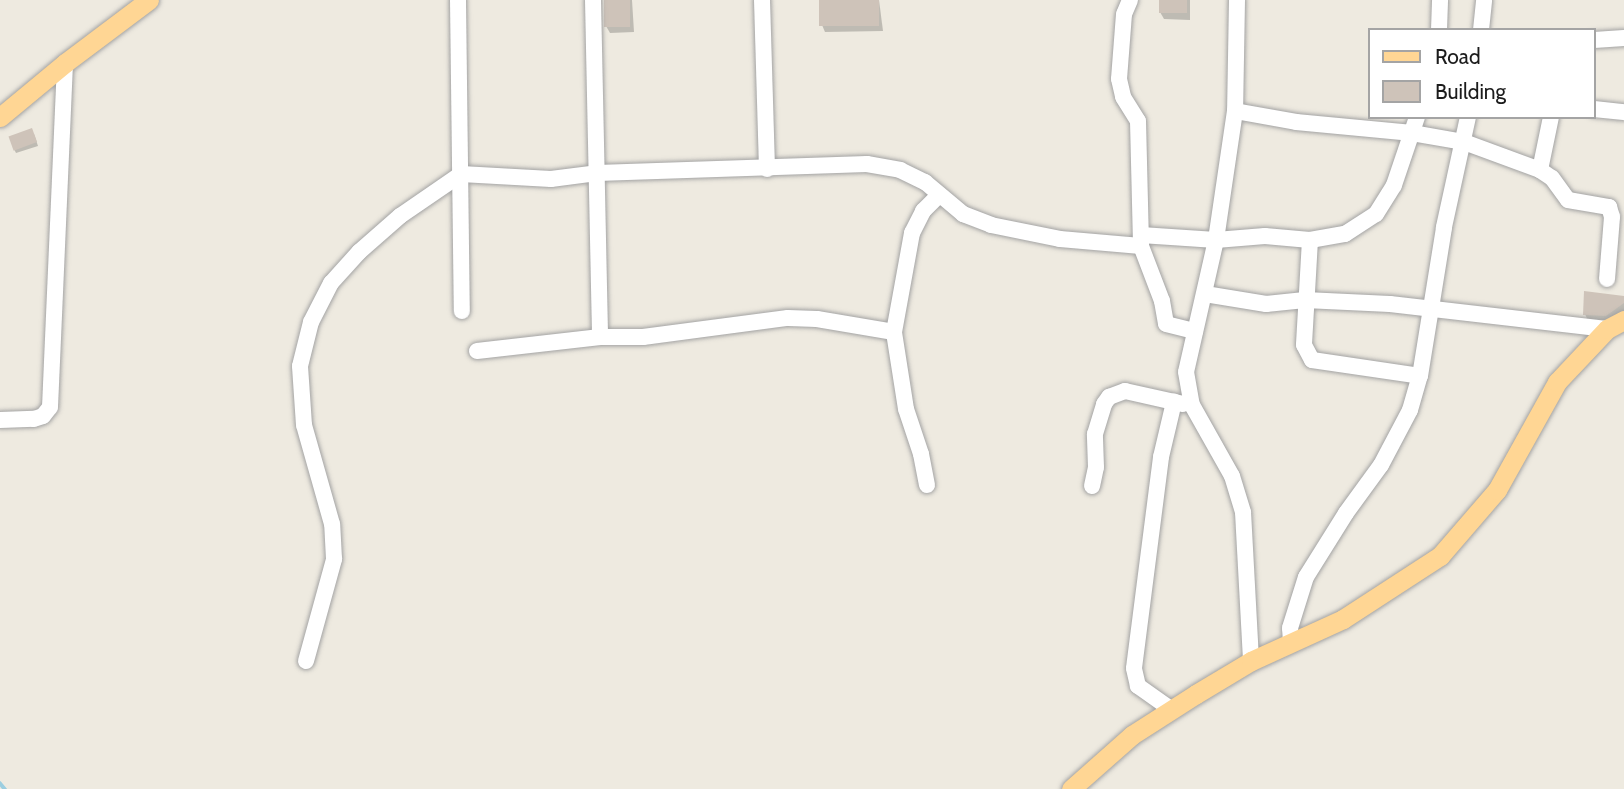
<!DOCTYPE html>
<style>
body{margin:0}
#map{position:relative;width:1624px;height:789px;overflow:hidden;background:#eeeae0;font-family:Cabin,sans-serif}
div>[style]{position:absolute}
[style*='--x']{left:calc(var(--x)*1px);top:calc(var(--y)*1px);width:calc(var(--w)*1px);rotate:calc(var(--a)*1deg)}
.shadow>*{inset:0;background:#0003}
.stream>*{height:3.5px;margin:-1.75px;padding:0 1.75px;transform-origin:1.75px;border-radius:1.75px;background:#9ccee0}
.building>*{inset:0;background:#cec3b9;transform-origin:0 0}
.roads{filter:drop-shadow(0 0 2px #a3a3a3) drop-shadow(0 0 2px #a3a3a3)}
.minor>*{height:16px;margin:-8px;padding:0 8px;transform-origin:8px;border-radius:8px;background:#fff}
.major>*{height:19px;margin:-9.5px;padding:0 9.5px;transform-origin:9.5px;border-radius:9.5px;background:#ffd694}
span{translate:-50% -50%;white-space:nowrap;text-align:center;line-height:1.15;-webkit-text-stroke:5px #fff;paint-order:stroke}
.legend{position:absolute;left:1368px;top:28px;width:228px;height:91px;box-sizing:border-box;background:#fff;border:2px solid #a4a4a4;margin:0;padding:9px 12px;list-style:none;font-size:21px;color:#1c1c1c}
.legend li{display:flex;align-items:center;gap:14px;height:35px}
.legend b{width:35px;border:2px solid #a4a4a4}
</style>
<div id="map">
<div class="shadow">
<div style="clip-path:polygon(605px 0,632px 0,634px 32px,610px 33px,606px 26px)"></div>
<div style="clip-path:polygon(821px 0,879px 0,883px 31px,825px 32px,822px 25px)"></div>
<div style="clip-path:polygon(1161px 0,1190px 0,1190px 20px,1164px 19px,1160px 12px)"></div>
<div style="clip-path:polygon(34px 134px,38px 146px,16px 153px,14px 149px)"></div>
<div style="clip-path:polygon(1624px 297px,1624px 311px,1610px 322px,1588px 321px,1585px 314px)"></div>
</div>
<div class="stream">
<div style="--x:0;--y:783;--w:8;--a:50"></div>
</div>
<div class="building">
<div style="left:604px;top:0;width:26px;height:27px"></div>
<div style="left:819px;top:0;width:60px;height:26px"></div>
<div style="left:1159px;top:0;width:28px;height:13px"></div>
<div style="left:32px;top:128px;width:15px;height:25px;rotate:70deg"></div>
<div style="clip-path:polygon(1584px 291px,1624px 296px,1624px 303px,1606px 316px,1583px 315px)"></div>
</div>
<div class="roads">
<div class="minor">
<div style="--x:458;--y:0;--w:311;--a:89.3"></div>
<div style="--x:593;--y:0;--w:337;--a:88.8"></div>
<div style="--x:600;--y:337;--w:43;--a:0"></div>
<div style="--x:643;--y:337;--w:146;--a:-7.5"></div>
<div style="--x:788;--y:318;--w:29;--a:2"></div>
<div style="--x:817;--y:319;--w:78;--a:9.6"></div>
<div style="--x:762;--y:0;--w:169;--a:88.3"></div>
<div style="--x:1130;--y:0;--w:15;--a:113"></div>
<div style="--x:1124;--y:14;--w:65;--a:94.4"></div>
<div style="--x:1119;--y:79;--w:18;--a:77"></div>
<div style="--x:1123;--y:97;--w:28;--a:58"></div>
<div style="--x:1138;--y:121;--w:125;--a:88.6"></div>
<div style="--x:1141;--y:246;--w:59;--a:69.1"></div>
<div style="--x:1162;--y:301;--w:23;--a:80"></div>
<div style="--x:1166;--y:324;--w:30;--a:14"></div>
<div style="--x:1237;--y:0;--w:111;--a:91"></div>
<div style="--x:1235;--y:111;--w:130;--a:98.4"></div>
<div style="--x:1216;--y:240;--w:135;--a:102.8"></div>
<div style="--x:1186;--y:372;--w:34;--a:80"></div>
<div style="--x:1192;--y:405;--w:81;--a:60.6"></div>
<div style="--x:1232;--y:476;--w:38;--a:73"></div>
<div style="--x:1243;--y:512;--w:149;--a:86.9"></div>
<div style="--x:1439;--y:30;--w:30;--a:-88"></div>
<div style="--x:1481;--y:30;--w:30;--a:-84"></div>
<div style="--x:1594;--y:40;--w:30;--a:-4"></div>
<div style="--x:1594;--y:109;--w:30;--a:6"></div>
<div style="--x:1235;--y:111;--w:62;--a:10.2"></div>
<div style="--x:1296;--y:122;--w:117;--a:5.4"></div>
<div style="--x:1412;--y:133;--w:53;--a:9.8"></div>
<div style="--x:1464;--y:142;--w:81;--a:20.2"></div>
<div style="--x:1540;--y:170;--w:14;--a:34"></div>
<div style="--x:1552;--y:178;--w:27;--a:54"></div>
<div style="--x:1568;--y:200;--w:42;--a:9.7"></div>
<div style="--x:1609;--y:207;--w:10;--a:73"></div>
<div style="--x:1612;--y:217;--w:62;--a:94.6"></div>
<div style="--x:1540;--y:170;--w:54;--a:-78.3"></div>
<div style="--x:1141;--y:235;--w:75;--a:3.8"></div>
<div style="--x:1216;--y:240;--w:49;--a:-4.7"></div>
<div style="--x:1265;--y:236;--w:45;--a:5.1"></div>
<div style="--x:1310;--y:240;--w:36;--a:-10"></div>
<div style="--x:1345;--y:234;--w:37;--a:-33"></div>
<div style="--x:1376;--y:214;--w:34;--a:-58"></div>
<div style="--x:1394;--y:185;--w:72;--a:-71.3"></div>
<div style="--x:1310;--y:240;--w:105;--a:93.3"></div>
<div style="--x:1304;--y:345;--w:17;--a:62"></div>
<div style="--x:1312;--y:360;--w:109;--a:8.4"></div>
<div style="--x:1205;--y:294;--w:62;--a:9.3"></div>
<div style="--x:1266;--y:304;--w:39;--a:-6"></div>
<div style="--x:1305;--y:300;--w:85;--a:2.7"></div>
<div style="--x:1390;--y:304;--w:218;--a:6.6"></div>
<div style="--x:477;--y:351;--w:124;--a:-6.5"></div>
<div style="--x:0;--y:420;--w:34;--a:-2"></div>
<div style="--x:34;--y:419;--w:9;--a:-18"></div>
<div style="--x:43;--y:416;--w:11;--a:-52"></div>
<div style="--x:50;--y:407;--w:344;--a:-87.5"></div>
<div style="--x:927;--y:485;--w:32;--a:-101"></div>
<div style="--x:921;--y:454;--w:47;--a:-108.4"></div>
<div style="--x:906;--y:409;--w:78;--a:-98.9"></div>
<div style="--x:894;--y:332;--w:101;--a:-79.7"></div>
<div style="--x:912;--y:233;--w:25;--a:-63"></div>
<div style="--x:923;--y:211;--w:23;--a:-45"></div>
<div style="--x:1092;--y:486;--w:19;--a:-78"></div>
<div style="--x:1096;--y:467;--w:33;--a:-92"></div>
<div style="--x:1095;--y:434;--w:31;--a:-73"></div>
<div style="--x:1104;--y:404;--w:9;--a:-54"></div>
<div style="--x:1109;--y:397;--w:17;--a:-21"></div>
<div style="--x:1125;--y:391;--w:59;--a:12.6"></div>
<div style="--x:1291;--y:642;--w:14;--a:-94"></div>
<div style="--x:1290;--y:628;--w:53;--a:-72.6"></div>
<div style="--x:1306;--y:577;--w:75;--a:-58"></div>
<div style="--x:1346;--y:513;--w:59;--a:-53.9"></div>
<div style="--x:1381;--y:465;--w:62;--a:-62.2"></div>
<div style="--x:1410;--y:410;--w:35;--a:-74"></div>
<div style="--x:1420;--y:376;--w:151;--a:-80.8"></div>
<div style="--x:1444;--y:227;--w:113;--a:-77.7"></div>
<div style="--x:306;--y:661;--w:106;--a:-74.6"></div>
<div style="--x:334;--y:559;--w:35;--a:-93"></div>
<div style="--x:332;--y:524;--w:103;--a:-105.8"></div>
<div style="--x:304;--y:425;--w:59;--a:-93.9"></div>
<div style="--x:300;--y:366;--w:45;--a:-76"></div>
<div style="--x:311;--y:322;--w:44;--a:-62.9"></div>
<div style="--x:331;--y:283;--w:42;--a:-47.9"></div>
<div style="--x:359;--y:252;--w:55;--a:-41.3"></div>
<div style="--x:400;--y:216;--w:74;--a:-34.5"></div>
<div style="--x:461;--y:174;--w:90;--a:3.2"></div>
<div style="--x:551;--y:179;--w:46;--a:-7.4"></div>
<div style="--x:597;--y:173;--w:270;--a:-1.9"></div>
<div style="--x:867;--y:164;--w:34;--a:10"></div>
<div style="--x:900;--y:170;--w:28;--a:26"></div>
<div style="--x:925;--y:182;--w:50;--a:40.1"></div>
<div style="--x:963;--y:214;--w:30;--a:21"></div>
<div style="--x:991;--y:225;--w:70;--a:11.5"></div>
<div style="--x:1060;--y:239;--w:81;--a:4.9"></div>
<div style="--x:1172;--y:710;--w:42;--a:-144.8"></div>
<div style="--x:1138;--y:686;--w:18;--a:-103"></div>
<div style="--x:1134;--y:668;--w:213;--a:-82.7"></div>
<div style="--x:1161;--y:457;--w:57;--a:-76.7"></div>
</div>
<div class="major">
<div style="--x:0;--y:117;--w:85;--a:-39.7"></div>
<div style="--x:65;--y:63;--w:105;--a:-36.9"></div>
<div style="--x:1071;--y:789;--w:81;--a:-41.5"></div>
<div style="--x:1132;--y:735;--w:76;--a:-32.6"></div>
<div style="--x:1196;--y:694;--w:64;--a:-31"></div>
<div style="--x:1251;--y:661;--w:101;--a:-24.5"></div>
<div style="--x:1343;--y:619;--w:116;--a:-33"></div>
<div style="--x:1440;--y:556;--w:87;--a:-49.2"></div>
<div style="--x:1497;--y:490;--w:124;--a:-60.9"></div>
<div style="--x:1557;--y:382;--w:73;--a:-46.7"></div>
<div style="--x:1607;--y:329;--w:19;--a:-28"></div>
</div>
</div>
<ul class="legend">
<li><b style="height:9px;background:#ffd694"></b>Road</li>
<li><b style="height:19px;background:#cec3b9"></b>Building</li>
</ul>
</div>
